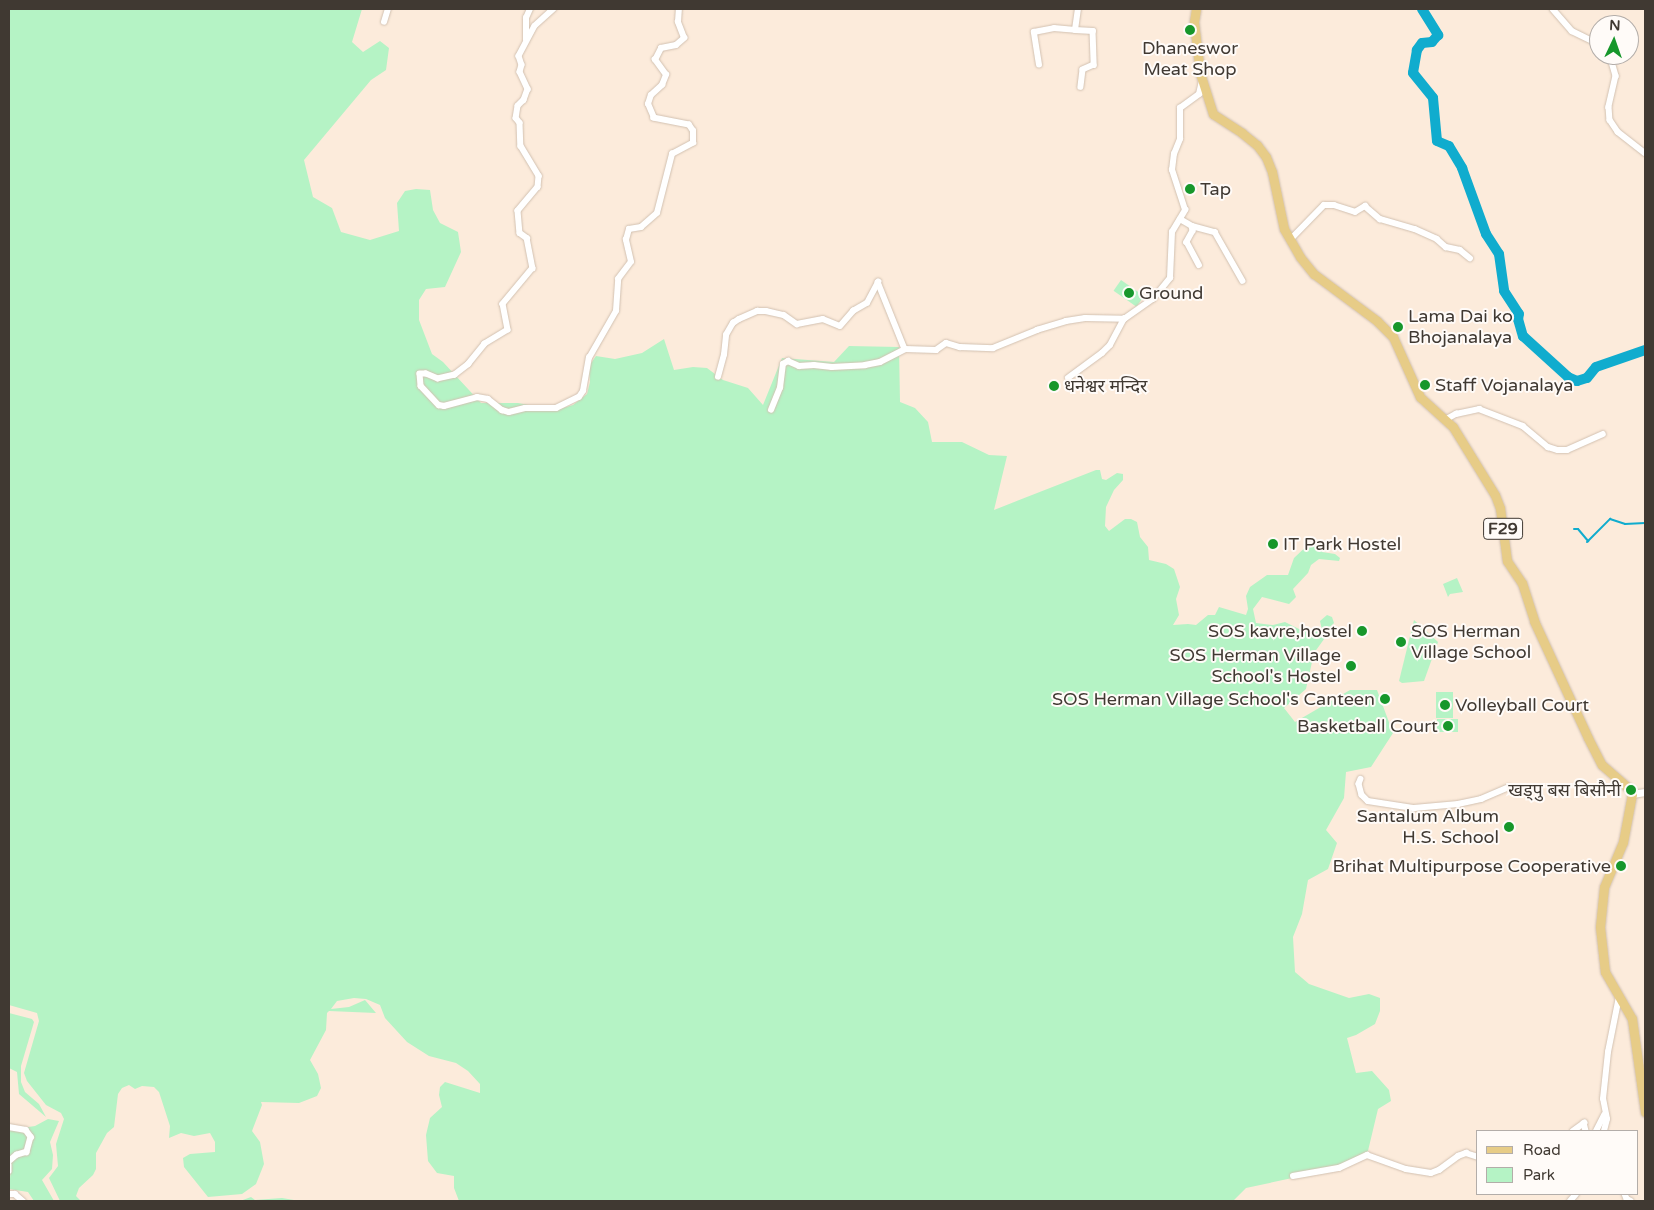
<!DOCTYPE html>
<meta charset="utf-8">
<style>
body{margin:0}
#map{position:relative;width:1654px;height:1210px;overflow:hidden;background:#fcebdb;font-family:"Varela Round","Noto Sans Devanagari",sans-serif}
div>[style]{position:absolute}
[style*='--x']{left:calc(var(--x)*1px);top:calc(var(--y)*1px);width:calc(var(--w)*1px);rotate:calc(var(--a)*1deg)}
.green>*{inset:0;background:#b5f3c5;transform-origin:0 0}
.stream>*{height:2px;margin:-1px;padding:0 1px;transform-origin:1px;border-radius:1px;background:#10acce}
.river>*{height:10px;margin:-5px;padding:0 5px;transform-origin:5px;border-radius:5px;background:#10acce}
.roads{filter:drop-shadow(0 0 1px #d2c1b1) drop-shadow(0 0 1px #d2c1b1)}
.minor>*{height:5.5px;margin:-2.75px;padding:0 2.75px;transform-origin:2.75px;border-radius:2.75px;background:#fff}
.tertiary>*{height:7px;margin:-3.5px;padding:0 3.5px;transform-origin:3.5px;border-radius:3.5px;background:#fff}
.primary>*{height:9px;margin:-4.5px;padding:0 4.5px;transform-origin:4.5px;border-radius:4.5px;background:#e7cc87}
.dots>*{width:14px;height:14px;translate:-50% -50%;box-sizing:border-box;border:2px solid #fffbf8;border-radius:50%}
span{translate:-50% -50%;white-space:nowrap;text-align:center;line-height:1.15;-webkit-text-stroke:4px #fffbf8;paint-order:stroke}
.shield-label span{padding:1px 4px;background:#fffbf8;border:1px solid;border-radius:4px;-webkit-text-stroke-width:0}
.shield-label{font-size:16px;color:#403932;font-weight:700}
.poi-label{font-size:18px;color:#403932}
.left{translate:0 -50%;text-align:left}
.right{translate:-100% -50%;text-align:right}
.frame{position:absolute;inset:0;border:10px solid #403932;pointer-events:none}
.legend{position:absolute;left:1476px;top:1130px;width:162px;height:65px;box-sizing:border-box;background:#fffbf8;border:1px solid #b3ada9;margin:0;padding:6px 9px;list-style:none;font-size:15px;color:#403932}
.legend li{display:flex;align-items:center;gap:10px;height:25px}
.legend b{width:25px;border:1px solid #b3ada9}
.north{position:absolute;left:1589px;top:15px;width:50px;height:50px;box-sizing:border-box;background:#fffbf8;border:1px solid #b3ada9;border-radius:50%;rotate:3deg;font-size:14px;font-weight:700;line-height:20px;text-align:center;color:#403932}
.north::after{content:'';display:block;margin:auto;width:18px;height:22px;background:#17972b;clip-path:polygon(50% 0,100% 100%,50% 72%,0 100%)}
</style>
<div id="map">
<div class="green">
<div style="clip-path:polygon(9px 9px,362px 9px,352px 42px,363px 52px,380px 41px,389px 48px,386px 70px,371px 80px,304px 160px,313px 197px,332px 208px,341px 232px,370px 240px,399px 231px,397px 203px,405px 191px,416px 189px,430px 190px,433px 210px,440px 223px,458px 232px,461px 252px,445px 287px,426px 289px,419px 300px,419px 320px,432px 354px,443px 362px,481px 403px,518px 403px,556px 410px,573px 405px,587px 394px,590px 382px,589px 366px,596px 356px,615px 359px,642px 353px,664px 339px,674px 370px,693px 367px,707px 368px,723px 380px,748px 388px,763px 405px,782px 358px,834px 362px,849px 346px,899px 347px,900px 402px,915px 408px,928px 422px,932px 442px,962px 442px,989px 455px,1007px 456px,994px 510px,1096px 470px,1100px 470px,1102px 479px,1106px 480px,1117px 473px,1123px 474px,1123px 480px,1114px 490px,1106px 507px,1105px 526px,1109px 531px,1125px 519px,1131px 519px,1137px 522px,1140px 537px,1148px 547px,1149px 560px,1166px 564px,1174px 569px,1180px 587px,1176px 599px,1179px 615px,1173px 625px,1188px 624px,1196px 625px,1208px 615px,1215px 615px,1219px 607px,1246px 615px,1248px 609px,1246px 596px,1250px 587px,1267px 575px,1288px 575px,1294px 558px,1313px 540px,1321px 546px,1322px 552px,1335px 554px,1340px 558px,1339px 561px,1319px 559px,1311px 565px,1308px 573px,1293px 589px,1296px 597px,1289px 604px,1262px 597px,1253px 609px,1256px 623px,1273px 625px,1285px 622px,1299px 629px,1322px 630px,1320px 621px,1327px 615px,1332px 617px,1334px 623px,1327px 630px,1327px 635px,1314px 653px,1306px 689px,1284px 708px,1295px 722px,1350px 690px,1377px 690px,1393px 733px,1371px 767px,1346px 772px,1344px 798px,1326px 830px,1337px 843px,1328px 869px,1308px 880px,1302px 914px,1293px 937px,1295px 972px,1309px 984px,1349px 998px,1369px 994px,1380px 998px,1380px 1011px,1375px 1024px,1356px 1035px,1347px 1038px,1356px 1073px,1372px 1071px,1389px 1090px,1391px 1101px,1378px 1109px,1367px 1155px,1339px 1168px,1246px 1188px,1233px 1201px,459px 1201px,454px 1188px,454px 1176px,437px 1173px,428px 1161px,426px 1135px,430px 1118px,442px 1107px,439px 1095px,440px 1087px,445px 1082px,480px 1093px,480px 1084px,468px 1071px,456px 1063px,429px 1056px,407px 1042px,385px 1018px,380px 1005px,366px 999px,354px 998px,337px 1001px,331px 1009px,349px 1007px,365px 1000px,376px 1013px,329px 1011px,327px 1013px,326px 1030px,310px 1060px,318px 1074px,321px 1088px,317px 1096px,299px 1103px,261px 1102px,262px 1105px,252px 1131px,260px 1142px,264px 1164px,256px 1184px,242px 1194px,208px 1197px,184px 1167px,183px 1158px,190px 1154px,215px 1152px,215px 1142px,210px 1133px,194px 1136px,181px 1133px,169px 1138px,170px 1126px,159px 1092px,154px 1087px,142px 1086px,135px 1089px,129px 1085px,122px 1088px,118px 1094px,114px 1127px,107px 1133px,96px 1153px,96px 1169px,93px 1175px,79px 1188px,76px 1196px,81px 1201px,60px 1201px,49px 1178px,58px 1166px,56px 1144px,64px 1119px,61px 1113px,46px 1105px,27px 1081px,24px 1073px,39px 1021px,37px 1013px,9px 1005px)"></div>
<div style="left:1121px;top:280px;width:28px;height:13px;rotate:35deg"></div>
<div style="clip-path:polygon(1457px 578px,1463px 592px,1450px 594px,1448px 597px,1443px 584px)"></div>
<div style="clip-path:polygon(1414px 620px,1438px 642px,1424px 681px,1402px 683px,1399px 681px)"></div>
<div style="left:1436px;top:692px;width:17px;height:26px"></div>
<div style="left:1437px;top:719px;width:21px;height:13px"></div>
<div style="clip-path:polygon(9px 1013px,32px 1019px,34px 1022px,21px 1066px,21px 1082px,25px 1092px,39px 1104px,46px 1117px,19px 1094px,17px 1072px,9px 1068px)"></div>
<div style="clip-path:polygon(48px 1119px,59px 1121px,50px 1142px,53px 1155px,52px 1169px,42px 1180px,54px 1201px,34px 1201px,28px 1192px,9px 1189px,11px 1168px,9px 1166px,9px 1130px,35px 1126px)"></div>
<div style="clip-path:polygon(251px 1197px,255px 1200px,282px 1198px,300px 1201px,240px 1201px)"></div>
</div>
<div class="stream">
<div style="--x:1574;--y:529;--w:4;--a:0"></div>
<div style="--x:1578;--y:529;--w:16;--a:50"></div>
<div style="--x:1587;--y:542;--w:33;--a:-45"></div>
<div style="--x:1610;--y:519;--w:16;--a:18"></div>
<div style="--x:1625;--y:524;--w:20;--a:-3"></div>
</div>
<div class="river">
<div style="--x:1422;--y:9;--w:31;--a:58"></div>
<div style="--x:1438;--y:35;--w:9;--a:131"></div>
<div style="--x:1432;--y:42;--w:10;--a:174"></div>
<div style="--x:1422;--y:43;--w:9;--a:126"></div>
<div style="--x:1417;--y:50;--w:23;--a:100"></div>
<div style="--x:1413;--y:73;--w:32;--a:51"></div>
<div style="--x:1433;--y:98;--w:43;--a:84.7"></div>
<div style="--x:1437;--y:141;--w:13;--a:23"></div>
<div style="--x:1449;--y:146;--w:26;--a:59"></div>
<div style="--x:1462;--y:168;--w:70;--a:70"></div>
<div style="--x:1486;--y:234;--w:24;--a:57"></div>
<div style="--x:1499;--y:254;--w:37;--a:82"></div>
<div style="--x:1504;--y:291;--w:27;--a:57"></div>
<div style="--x:1519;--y:314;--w:5;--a:101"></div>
<div style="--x:1518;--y:319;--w:18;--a:74"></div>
<div style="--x:1523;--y:336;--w:61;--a:42.3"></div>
<div style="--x:1568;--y:377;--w:10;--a:24"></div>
<div style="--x:1577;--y:381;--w:10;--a:-17"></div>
<div style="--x:1587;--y:378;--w:14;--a:-51"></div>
<div style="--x:1596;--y:367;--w:52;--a:-19.1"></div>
</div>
<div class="roads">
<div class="minor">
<div style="--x:554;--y:9;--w:25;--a:138"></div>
<div style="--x:535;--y:26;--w:34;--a:118"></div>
<div style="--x:519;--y:56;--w:9;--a:72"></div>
<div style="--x:522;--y:65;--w:7;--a:106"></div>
<div style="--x:520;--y:72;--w:19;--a:65"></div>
<div style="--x:528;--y:89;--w:12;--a:110"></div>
<div style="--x:524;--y:100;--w:8;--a:135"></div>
<div style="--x:518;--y:106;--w:12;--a:99"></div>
<div style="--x:516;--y:118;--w:6;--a:51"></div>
<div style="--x:520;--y:123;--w:23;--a:88"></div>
<div style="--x:521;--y:146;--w:35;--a:59"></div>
<div style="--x:539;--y:176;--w:11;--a:95"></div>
<div style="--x:538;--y:187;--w:31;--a:130"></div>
<div style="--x:518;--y:211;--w:22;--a:85"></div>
<div style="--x:520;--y:233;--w:9;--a:36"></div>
<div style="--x:527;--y:238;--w:31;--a:79"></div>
<div style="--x:533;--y:268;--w:47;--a:129.8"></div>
<div style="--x:503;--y:304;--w:26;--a:79"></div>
<div style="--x:508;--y:330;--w:27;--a:149"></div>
<div style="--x:485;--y:344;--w:26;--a:129"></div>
<div style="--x:469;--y:364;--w:18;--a:142"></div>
<div style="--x:455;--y:375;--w:17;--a:167"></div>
<div style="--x:438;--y:379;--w:13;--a:-157"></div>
<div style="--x:426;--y:374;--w:6;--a:180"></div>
<div style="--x:420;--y:374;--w:12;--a:85"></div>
<div style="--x:421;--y:386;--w:26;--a:47"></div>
<div style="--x:439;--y:405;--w:5;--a:11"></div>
<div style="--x:444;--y:406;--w:34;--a:-15"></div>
<div style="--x:477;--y:397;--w:11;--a:10"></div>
<div style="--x:488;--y:399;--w:18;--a:38"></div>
<div style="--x:502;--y:410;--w:7;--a:16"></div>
<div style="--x:509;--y:412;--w:16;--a:-14"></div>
<div style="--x:525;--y:408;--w:31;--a:0"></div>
<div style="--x:556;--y:408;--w:25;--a:-26"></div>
<div style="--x:579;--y:397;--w:7;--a:-56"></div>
<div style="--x:583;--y:391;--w:34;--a:-80"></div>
<div style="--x:589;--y:358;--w:54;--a:-60.1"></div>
<div style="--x:616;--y:311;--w:32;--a:-86"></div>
<div style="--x:618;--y:279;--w:21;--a:-53"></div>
<div style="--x:631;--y:262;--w:23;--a:-103"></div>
<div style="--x:626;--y:240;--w:11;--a:-75"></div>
<div style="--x:629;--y:229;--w:12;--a:-9"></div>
<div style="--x:641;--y:227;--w:21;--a:-41"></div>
<div style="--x:657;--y:213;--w:61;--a:-75.7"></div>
<div style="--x:672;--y:154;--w:24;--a:-28"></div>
<div style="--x:693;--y:143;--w:12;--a:-90"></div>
<div style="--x:693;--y:131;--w:7;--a:-124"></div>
<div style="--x:689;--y:125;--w:36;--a:-169"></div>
<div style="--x:654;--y:118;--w:15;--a:-113"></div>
<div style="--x:648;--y:104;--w:9;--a:-72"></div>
<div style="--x:651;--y:95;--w:15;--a:-42"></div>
<div style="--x:662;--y:85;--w:11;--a:-68"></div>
<div style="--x:666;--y:75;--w:19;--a:-126"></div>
<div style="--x:655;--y:60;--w:13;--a:-63"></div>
<div style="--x:661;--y:48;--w:15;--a:-11"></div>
<div style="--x:676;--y:45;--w:11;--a:-41"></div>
<div style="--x:684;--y:38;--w:17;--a:-111"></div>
<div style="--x:678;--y:22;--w:13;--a:-86"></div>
<div style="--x:1553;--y:9;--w:29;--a:49"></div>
<div style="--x:1572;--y:31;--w:30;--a:26"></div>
<div style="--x:384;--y:22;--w:14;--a:-73"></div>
<div style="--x:1075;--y:30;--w:18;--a:3"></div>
<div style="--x:1093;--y:31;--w:34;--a:88"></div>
<div style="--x:1094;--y:65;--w:12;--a:156"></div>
<div style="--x:1083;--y:70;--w:17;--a:97"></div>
<div style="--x:526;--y:40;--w:22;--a:-90"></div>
<div style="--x:526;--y:18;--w:10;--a:-66"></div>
<div style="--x:1610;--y:55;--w:22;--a:74"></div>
<div style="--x:1616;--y:76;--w:32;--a:103"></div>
<div style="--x:1609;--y:107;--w:13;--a:86"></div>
<div style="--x:1610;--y:120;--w:14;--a:56"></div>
<div style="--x:1618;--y:132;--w:34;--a:38"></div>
<div style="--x:1039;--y:65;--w:33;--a:-99"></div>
<div style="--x:1034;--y:32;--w:20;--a:-11"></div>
<div style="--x:1054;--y:28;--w:21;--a:5"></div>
<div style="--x:1075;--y:30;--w:21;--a:-82"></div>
<div style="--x:1180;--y:219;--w:14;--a:30"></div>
<div style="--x:1192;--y:226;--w:5;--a:79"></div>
<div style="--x:1193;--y:231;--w:13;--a:119"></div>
<div style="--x:1187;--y:242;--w:26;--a:62"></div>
<div style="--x:1192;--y:226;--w:24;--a:15"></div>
<div style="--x:1215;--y:232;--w:56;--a:60.3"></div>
<div style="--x:1291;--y:239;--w:47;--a:-45.9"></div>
<div style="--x:1324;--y:205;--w:10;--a:0"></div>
<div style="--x:1334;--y:205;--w:22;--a:18"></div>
<div style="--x:1355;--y:212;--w:12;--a:-31"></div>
<div style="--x:1365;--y:206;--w:20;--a:41"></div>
<div style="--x:1380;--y:219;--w:36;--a:16"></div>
<div style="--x:1415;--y:229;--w:24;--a:24"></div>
<div style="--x:1437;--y:239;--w:12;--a:42"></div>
<div style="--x:1446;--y:247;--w:14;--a:12"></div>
<div style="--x:1460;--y:250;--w:13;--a:39"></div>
<div style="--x:718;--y:377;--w:23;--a:-75"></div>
<div style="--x:724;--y:355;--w:20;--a:-84"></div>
<div style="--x:726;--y:335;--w:14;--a:-60"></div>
<div style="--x:733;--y:323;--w:7;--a:-34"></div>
<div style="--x:739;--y:319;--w:20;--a:-24"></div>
<div style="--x:757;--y:311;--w:9;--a:0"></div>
<div style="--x:766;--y:311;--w:18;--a:13"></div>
<div style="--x:784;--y:315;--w:16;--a:35"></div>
<div style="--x:797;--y:324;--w:26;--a:-11"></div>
<div style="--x:823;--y:319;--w:18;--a:22"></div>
<div style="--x:840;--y:326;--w:20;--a:-49"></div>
<div style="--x:853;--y:311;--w:16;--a:-30"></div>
<div style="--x:867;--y:303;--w:24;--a:-62"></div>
<div style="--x:878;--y:282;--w:72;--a:68.1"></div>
<div style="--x:1068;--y:378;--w:42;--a:-36.3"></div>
<div style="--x:1102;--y:353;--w:11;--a:-45"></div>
<div style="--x:1110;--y:345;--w:30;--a:-62"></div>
<div style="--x:1124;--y:319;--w:35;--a:-35"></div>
<div style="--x:1153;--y:299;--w:27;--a:-51"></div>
<div style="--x:1170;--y:278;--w:46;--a:-87.5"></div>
<div style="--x:1172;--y:232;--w:26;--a:-59"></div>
<div style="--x:1185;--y:210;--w:42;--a:-108"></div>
<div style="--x:1172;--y:170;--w:16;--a:-83"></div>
<div style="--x:1174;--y:154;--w:16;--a:-68"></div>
<div style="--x:1180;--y:139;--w:31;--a:-90"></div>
<div style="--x:1180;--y:108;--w:24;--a:-36"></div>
<div style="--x:1199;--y:94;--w:13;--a:-77"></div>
<div style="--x:771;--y:410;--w:24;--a:-68"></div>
<div style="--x:780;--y:388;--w:24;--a:-83"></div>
<div style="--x:783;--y:364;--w:6;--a:-31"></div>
<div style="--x:788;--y:361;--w:12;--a:24"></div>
<div style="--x:799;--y:366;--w:15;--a:-4"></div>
<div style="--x:814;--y:365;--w:18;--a:6"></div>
<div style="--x:832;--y:367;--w:33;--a:-3"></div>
<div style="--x:865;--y:365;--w:15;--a:-11"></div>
<div style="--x:880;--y:362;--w:28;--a:-27"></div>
<div style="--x:905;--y:349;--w:31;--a:2"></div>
<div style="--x:936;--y:350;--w:12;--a:-35"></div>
<div style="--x:946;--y:343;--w:15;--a:16"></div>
<div style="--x:960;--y:347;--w:33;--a:2"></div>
<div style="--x:993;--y:348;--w:48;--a:-22.2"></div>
<div style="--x:1037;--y:330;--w:30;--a:-17"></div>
<div style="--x:1066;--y:321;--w:19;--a:-9"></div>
<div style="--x:1085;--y:318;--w:39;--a:1"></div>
<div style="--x:1445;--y:420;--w:13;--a:-29"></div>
<div style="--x:1456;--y:414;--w:24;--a:-12"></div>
<div style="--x:1479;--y:409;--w:47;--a:21.1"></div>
<div style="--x:1523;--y:426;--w:33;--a:40"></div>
<div style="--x:1548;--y:447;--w:10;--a:17"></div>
<div style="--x:1558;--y:450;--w:9;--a:0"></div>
<div style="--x:1567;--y:450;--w:39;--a:-24"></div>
<div style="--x:1361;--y:779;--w:5;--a:112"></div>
<div style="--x:1359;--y:784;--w:11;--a:75"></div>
<div style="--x:1362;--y:795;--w:8;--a:45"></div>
<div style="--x:1368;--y:801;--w:47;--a:8.7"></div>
<div style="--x:1414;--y:808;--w:44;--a:-5.2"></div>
<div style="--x:1458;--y:804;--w:24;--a:-12"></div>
<div style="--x:1481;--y:799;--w:30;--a:-23"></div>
<div style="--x:9;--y:1127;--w:17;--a:10"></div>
<div style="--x:26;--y:1130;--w:9;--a:54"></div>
<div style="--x:31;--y:1137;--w:16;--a:105"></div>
<div style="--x:27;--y:1152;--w:10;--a:163"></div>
<div style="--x:17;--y:1155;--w:11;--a:139"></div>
<div style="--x:1573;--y:1131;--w:14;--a:-36"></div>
<div style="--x:1584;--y:1123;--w:8;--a:76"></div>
<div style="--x:1596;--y:1131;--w:18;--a:-63"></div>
<div style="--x:1604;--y:1131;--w:12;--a:-76"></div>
<div style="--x:1607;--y:1119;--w:20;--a:-101"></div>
<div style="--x:1603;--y:1099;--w:47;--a:-83.9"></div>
<div style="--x:1608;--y:1052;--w:56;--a:-78.7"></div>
<div style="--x:9;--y:1165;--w:6;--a:90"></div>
<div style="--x:1293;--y:1176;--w:47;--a:-9.9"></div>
<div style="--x:1339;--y:1168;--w:31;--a:-25"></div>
<div style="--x:1367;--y:1155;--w:41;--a:19.7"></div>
<div style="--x:1406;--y:1169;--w:25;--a:9"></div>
<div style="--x:1431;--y:1173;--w:9;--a:-21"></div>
<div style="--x:1439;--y:1170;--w:24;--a:-36"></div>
<div style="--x:1458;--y:1156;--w:9;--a:-21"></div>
<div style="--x:1466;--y:1153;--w:13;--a:18"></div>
<div style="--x:9;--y:1194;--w:6;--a:0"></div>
<div style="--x:15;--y:1194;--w:11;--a:41"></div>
<div style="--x:1625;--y:1194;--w:5;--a:68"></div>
<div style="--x:1627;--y:1199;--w:4;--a:27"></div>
<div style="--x:1570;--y:1201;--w:9;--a:-49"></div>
</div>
<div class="tertiary">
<div style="--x:1632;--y:794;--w:13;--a:-9"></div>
</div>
<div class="primary">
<div style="--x:1196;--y:9;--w:13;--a:99"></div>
<div style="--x:1194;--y:22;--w:51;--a:83.3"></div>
<div style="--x:1200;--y:73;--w:43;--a:72.4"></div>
<div style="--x:1213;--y:114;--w:35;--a:33"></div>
<div style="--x:1242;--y:133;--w:19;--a:39"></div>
<div style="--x:1257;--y:145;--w:15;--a:53"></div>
<div style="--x:1266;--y:157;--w:16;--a:68"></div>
<div style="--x:1272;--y:172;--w:58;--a:78.1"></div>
<div style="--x:1284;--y:229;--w:32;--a:60"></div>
<div style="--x:1300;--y:257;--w:22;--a:51"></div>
<div style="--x:1314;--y:274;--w:79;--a:36.7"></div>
<div style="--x:1377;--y:321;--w:23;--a:45"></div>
<div style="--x:1393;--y:337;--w:66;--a:65.8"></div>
<div style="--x:1420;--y:397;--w:45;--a:42.3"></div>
<div style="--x:1453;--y:427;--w:80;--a:58.3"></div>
<div style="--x:1495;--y:495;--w:14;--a:69"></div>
<div style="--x:1500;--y:508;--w:53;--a:82.5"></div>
<div style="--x:1507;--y:561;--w:27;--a:56"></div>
<div style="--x:1522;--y:583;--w:40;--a:72"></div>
<div style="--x:1534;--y:621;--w:129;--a:65.2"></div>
<div style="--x:1588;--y:738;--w:30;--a:63"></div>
<div style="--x:1602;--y:765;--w:38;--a:41"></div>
<div style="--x:1631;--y:790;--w:4;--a:76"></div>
<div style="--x:1632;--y:794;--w:49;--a:100.6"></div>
<div style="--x:1623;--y:842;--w:49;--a:112.9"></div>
<div style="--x:1604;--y:887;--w:40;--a:95.7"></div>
<div style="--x:1600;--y:927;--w:45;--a:83.7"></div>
<div style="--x:1605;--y:972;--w:54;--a:60.1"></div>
<div style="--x:1632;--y:1019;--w:94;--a:82"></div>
</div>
</div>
<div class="dots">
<div style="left:1190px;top:30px;background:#17972b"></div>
<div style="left:1190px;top:189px;background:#17972b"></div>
<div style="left:1129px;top:293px;background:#17972b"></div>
<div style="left:1398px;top:327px;background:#17972b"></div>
<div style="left:1425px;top:385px;background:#17972b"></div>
<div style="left:1054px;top:386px;background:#17972b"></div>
<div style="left:1273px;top:544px;background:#17972b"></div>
<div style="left:1362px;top:631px;background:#17972b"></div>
<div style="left:1401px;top:642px;background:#17972b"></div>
<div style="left:1351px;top:666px;background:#17972b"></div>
<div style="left:1385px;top:699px;background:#17972b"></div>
<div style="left:1445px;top:705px;background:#17972b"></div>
<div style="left:1448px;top:726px;background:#17972b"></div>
<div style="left:1631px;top:790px;background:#17972b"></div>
<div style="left:1509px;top:827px;background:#17972b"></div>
<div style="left:1621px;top:866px;background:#17972b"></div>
</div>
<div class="shield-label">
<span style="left:1503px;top:529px">F29</span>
</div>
<div class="poi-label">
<span style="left:1190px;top:59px">Dhaneswor<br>Meat Shop</span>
<span class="left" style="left:1200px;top:189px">Tap</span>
<span class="left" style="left:1139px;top:293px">Ground</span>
<span class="left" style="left:1408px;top:327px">Lama Dai ko<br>Bhojanalaya</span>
<span class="left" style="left:1435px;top:385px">Staff Vojanalaya</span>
<span class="left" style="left:1064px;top:386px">धनेश्वर मन्दिर</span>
<span class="left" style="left:1283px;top:544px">IT Park Hostel</span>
<span class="right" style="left:1352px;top:631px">SOS kavre,hostel</span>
<span class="left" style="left:1411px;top:642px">SOS Herman<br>Village School</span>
<span class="right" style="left:1341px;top:666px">SOS Herman Village<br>School's Hostel</span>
<span class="right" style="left:1375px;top:699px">SOS Herman Village School's Canteen</span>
<span class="left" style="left:1455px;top:705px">Volleyball Court</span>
<span class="right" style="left:1438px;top:726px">Basketball Court</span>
<span class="right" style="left:1621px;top:790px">खड्पु बस बिसौनी</span>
<span class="right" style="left:1499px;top:827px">Santalum Album<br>H.S. School</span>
<span class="right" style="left:1611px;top:866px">Brihat Multipurpose Cooperative</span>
</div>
<div class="frame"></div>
<ul class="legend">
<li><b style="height:6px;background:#e7cc87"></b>Road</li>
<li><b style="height:14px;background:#b5f3c5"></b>Park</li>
</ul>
<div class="north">N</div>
</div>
